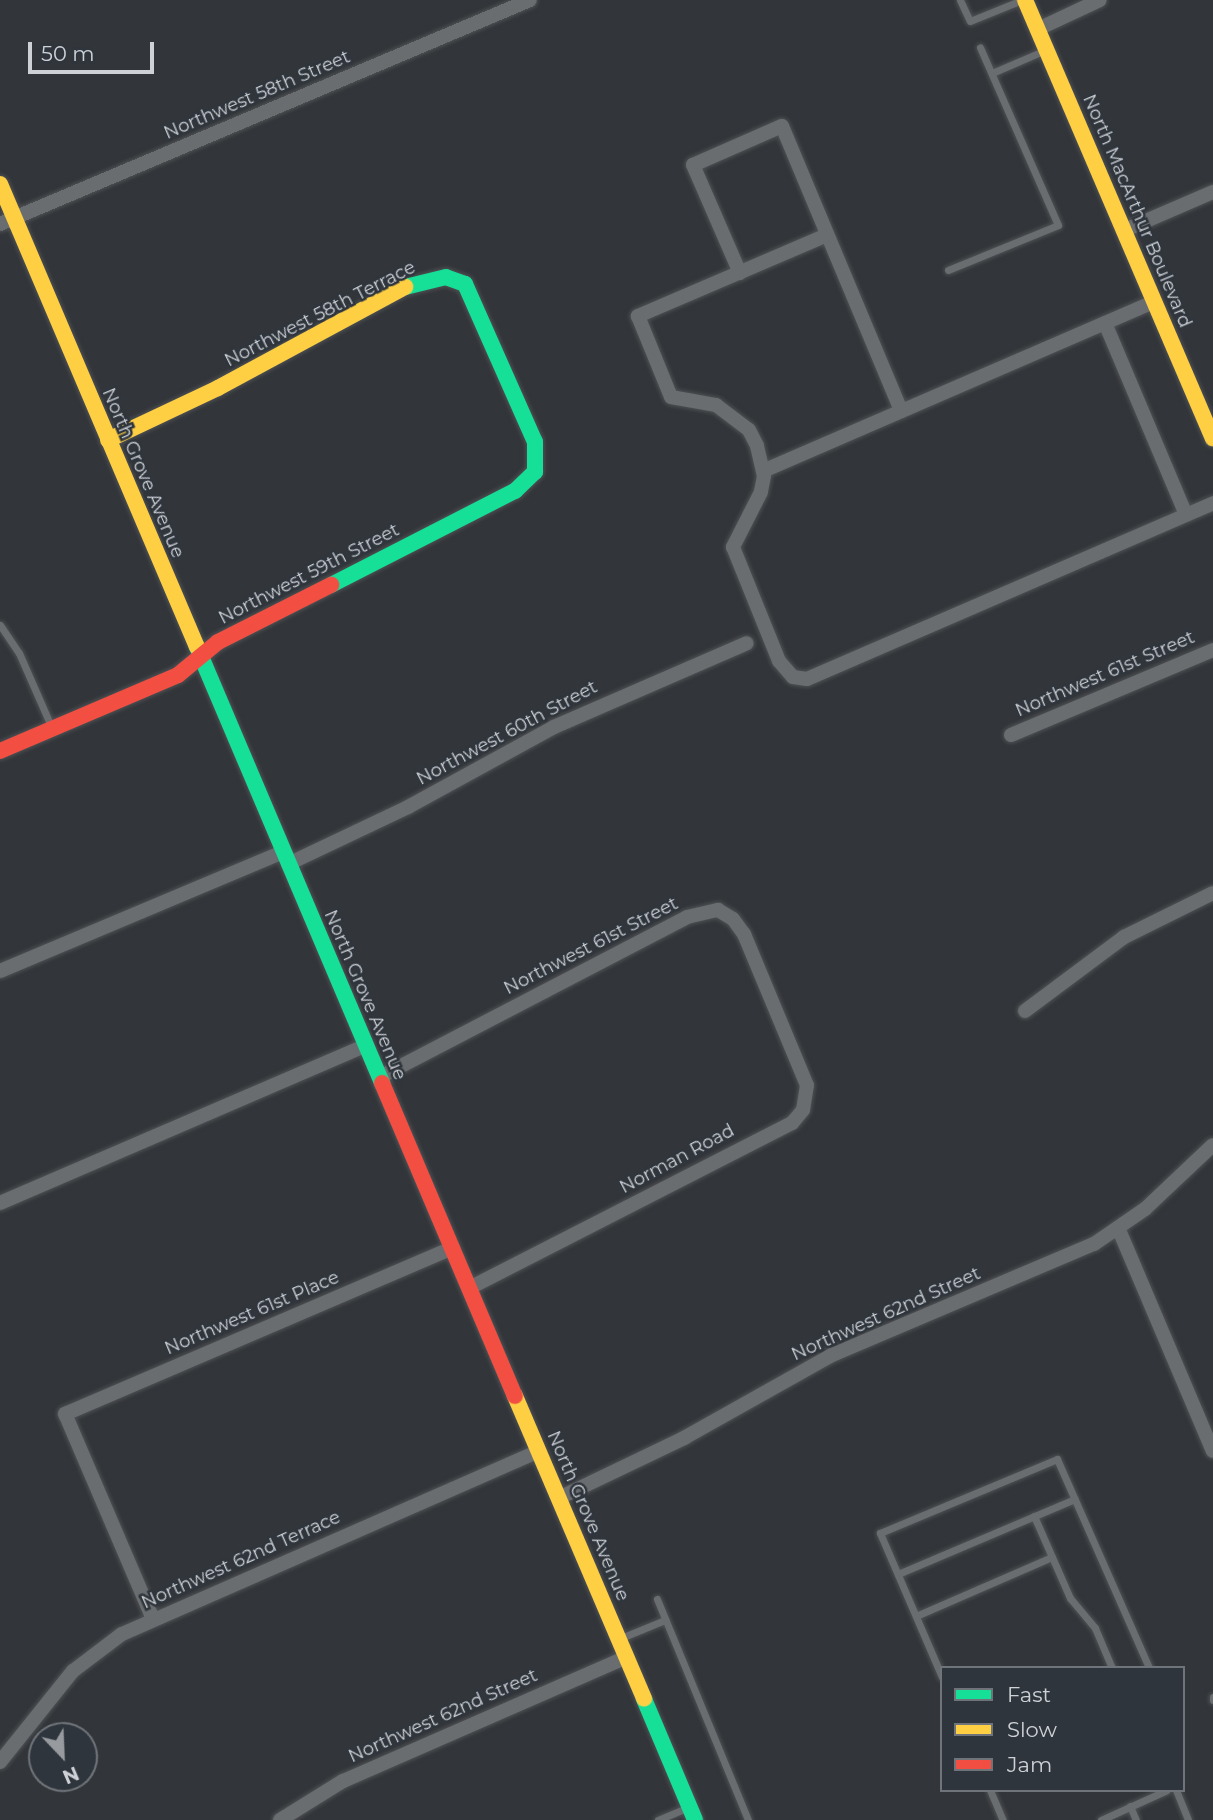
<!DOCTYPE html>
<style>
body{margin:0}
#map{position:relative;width:1213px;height:1820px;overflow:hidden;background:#323539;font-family:Montserrat,sans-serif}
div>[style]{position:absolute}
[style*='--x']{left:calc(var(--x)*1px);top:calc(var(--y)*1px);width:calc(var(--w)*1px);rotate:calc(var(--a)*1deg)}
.roads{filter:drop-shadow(0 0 2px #4e5154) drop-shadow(0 0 2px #4e5154)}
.lane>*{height:7px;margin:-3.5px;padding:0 3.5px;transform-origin:3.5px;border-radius:3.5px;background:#6a6d70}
.street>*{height:14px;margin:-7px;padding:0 7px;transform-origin:7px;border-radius:7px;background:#6a6d70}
.fast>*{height:16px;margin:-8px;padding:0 8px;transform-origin:8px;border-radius:8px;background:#16e098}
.slow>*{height:16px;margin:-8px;padding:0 8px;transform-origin:8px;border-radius:8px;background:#ffcf43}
.jam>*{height:16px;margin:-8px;padding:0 8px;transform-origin:8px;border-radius:8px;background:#f24e42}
span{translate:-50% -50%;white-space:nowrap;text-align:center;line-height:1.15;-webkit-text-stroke:5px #2f353c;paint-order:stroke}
.street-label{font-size:18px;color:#ced2d7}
.legend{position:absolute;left:940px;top:1666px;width:245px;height:126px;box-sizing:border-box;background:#2f353c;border:2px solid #6f747a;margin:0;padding:9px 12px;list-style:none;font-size:21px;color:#ced2d7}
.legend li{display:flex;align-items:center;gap:14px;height:35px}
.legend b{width:35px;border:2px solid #6f747a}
.north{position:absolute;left:28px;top:1722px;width:70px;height:70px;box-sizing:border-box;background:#2f353c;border:2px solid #6f747a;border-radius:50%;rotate:157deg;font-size:19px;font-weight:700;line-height:28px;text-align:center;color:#ced2d7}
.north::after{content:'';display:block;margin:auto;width:24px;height:32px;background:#979ba0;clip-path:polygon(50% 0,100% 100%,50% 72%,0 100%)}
.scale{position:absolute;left:28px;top:42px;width:126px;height:32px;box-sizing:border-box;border:4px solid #ced2d7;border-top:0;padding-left:9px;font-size:21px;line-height:24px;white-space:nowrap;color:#ced2d7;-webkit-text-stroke:5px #2f353c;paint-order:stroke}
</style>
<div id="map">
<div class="roads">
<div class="lane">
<div style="--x:960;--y:0;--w:23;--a:65"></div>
<div style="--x:970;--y:21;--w:56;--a:-22"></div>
<div style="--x:992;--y:73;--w:56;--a:-23.3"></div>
<div style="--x:948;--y:270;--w:119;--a:-22.2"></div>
<div style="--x:1058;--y:225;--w:194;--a:-113.7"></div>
<div style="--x:0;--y:625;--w:34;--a:56"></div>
<div style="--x:19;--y:653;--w:82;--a:66.3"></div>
<div style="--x:1034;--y:1516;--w:90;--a:66.3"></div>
<div style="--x:1070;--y:1598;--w:39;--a:50"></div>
<div style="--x:1095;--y:1628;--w:43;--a:67"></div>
<div style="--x:898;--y:1574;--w:192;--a:-23"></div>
<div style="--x:657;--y:1599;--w:239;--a:67.6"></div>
<div style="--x:916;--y:1616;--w:148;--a:-23.5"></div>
<div style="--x:621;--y:1638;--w:48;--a:-22.2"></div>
<div style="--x:942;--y:1677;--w:157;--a:-113.3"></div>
<div style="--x:880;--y:1533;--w:192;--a:-22.7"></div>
<div style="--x:1057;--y:1459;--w:228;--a:66.2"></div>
<div style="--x:1213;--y:1697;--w:3;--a:90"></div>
<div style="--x:990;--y:1790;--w:33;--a:67"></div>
<div style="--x:1176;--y:1790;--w:32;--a:68"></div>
<div style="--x:1130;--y:1806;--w:15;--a:67"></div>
<div style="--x:658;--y:1820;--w:34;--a:-23"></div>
<div style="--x:1101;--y:1820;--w:72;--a:-24.4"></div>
</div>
<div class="street">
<div style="--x:1038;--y:29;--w:68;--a:-25.1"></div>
<div style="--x:0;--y:224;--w:575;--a:-22.91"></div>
<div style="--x:1125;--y:230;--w:96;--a:-23.4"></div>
<div style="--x:827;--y:235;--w:206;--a:156.8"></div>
<div style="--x:638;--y:316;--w:87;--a:67.8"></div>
<div style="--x:671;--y:397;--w:46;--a:10.1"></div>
<div style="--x:716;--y:405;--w:41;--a:37.1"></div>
<div style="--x:749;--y:430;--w:18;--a:63"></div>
<div style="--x:757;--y:446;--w:31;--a:77"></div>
<div style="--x:764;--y:476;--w:16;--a:101"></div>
<div style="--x:761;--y:492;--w:62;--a:117"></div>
<div style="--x:733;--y:547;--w:123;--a:68"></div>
<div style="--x:779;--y:661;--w:21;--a:49"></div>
<div style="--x:793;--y:677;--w:14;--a:8"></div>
<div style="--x:807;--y:679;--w:443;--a:-23.4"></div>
<div style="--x:740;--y:273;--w:118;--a:-113.5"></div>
<div style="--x:693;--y:165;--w:97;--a:-23.7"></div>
<div style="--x:782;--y:126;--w:309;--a:67.3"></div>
<div style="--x:1105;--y:323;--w:208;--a:67.1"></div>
<div style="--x:763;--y:471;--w:427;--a:-23.4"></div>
<div style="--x:1011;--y:735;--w:219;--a:-22.8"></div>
<div style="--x:288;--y:864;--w:133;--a:-25.4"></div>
<div style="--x:408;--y:807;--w:166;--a:-28.7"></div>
<div style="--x:554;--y:727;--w:210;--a:-23.5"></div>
<div style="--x:0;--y:971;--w:307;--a:-22.8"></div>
<div style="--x:1025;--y:1011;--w:124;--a:-36.8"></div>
<div style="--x:1124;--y:937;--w:99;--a:-26.3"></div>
<div style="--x:380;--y:1077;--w:346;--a:-27.5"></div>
<div style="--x:687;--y:917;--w:32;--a:-13"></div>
<div style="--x:718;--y:910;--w:17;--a:31"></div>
<div style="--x:733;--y:919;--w:19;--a:54"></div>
<div style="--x:744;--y:934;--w:164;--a:67.4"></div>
<div style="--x:807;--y:1085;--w:25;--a:99"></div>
<div style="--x:803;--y:1110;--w:17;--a:130"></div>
<div style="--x:792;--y:1123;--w:362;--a:152.9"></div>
<div style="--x:0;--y:1203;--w:399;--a:-23.3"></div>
<div style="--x:1119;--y:1230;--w:240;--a:67"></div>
<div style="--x:559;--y:1498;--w:139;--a:-25.6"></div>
<div style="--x:684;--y:1438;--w:170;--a:-29.3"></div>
<div style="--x:832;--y:1355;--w:285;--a:-23"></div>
<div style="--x:1094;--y:1244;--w:62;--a:-34.5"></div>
<div style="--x:1145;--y:1209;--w:93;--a:-43.3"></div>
<div style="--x:153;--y:1619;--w:223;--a:-113.2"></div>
<div style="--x:65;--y:1414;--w:422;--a:-23.2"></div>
<div style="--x:0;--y:1762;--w:117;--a:-51.3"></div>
<div style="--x:73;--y:1671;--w:61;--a:-37.1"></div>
<div style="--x:122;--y:1634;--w:455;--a:-23.7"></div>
<div style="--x:280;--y:1820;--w:74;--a:-31.8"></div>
<div style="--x:343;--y:1781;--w:310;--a:-23.6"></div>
</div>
<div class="fast">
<div style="--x:331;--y:585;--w:207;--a:-27.1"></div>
<div style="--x:515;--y:491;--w:28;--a:-44"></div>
<div style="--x:535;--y:472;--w:30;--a:-90"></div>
<div style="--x:535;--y:442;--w:173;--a:-113.9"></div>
<div style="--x:465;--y:284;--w:20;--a:-160"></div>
<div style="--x:446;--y:277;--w:42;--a:166.3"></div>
<div style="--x:197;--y:647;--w:474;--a:67"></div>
<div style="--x:644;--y:1699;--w:131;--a:67.1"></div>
</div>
<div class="slow">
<div style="--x:1025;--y:0;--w:477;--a:66.8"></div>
<div style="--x:0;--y:184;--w:503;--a:66.95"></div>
<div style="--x:108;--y:440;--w:122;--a:-25.3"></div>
<div style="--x:218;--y:388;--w:213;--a:-28.4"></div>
<div style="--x:515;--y:1396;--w:329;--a:66.9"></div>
</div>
<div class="jam">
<div style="--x:0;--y:751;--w:194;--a:-23.1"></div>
<div style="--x:178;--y:675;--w:52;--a:-39.5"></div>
<div style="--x:218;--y:642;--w:127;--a:-26.8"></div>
<div style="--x:382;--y:1083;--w:340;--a:67"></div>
</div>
</div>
<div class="street-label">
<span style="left:257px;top:95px;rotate:-23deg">Northwest 58th Street</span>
<span style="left:1137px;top:211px;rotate:67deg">North MacArthur Boulevard</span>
<span style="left:320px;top:314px;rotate:-27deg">Northwest 58th Terrace</span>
<span style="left:143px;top:473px;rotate:67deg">North Grove Avenue</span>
<span style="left:309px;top:574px;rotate:-27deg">Northwest 59th Street</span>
<span style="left:1105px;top:674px;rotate:-23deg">Northwest 61st Street</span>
<span style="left:507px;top:733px;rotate:-28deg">Northwest 60th Street</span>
<span style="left:591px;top:946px;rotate:-27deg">Northwest 61st Street</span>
<span style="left:365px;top:995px;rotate:67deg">North Grove Avenue</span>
<span style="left:677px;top:1159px;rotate:-28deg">Norman Road</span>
<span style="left:252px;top:1313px;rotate:-23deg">Northwest 61st Place</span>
<span style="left:886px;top:1314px;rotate:-24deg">Northwest 62nd Street</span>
<span style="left:588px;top:1516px;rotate:67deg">North Grove Avenue</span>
<span style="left:241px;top:1560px;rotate:-24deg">Northwest 62nd Terrace</span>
<span style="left:443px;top:1716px;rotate:-24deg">Northwest 62nd Street</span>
</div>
<ul class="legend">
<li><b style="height:9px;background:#16e098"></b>Fast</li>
<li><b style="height:9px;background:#ffcf43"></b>Slow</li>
<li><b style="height:9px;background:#f24e42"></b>Jam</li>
</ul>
<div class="north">N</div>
<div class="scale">50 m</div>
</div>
